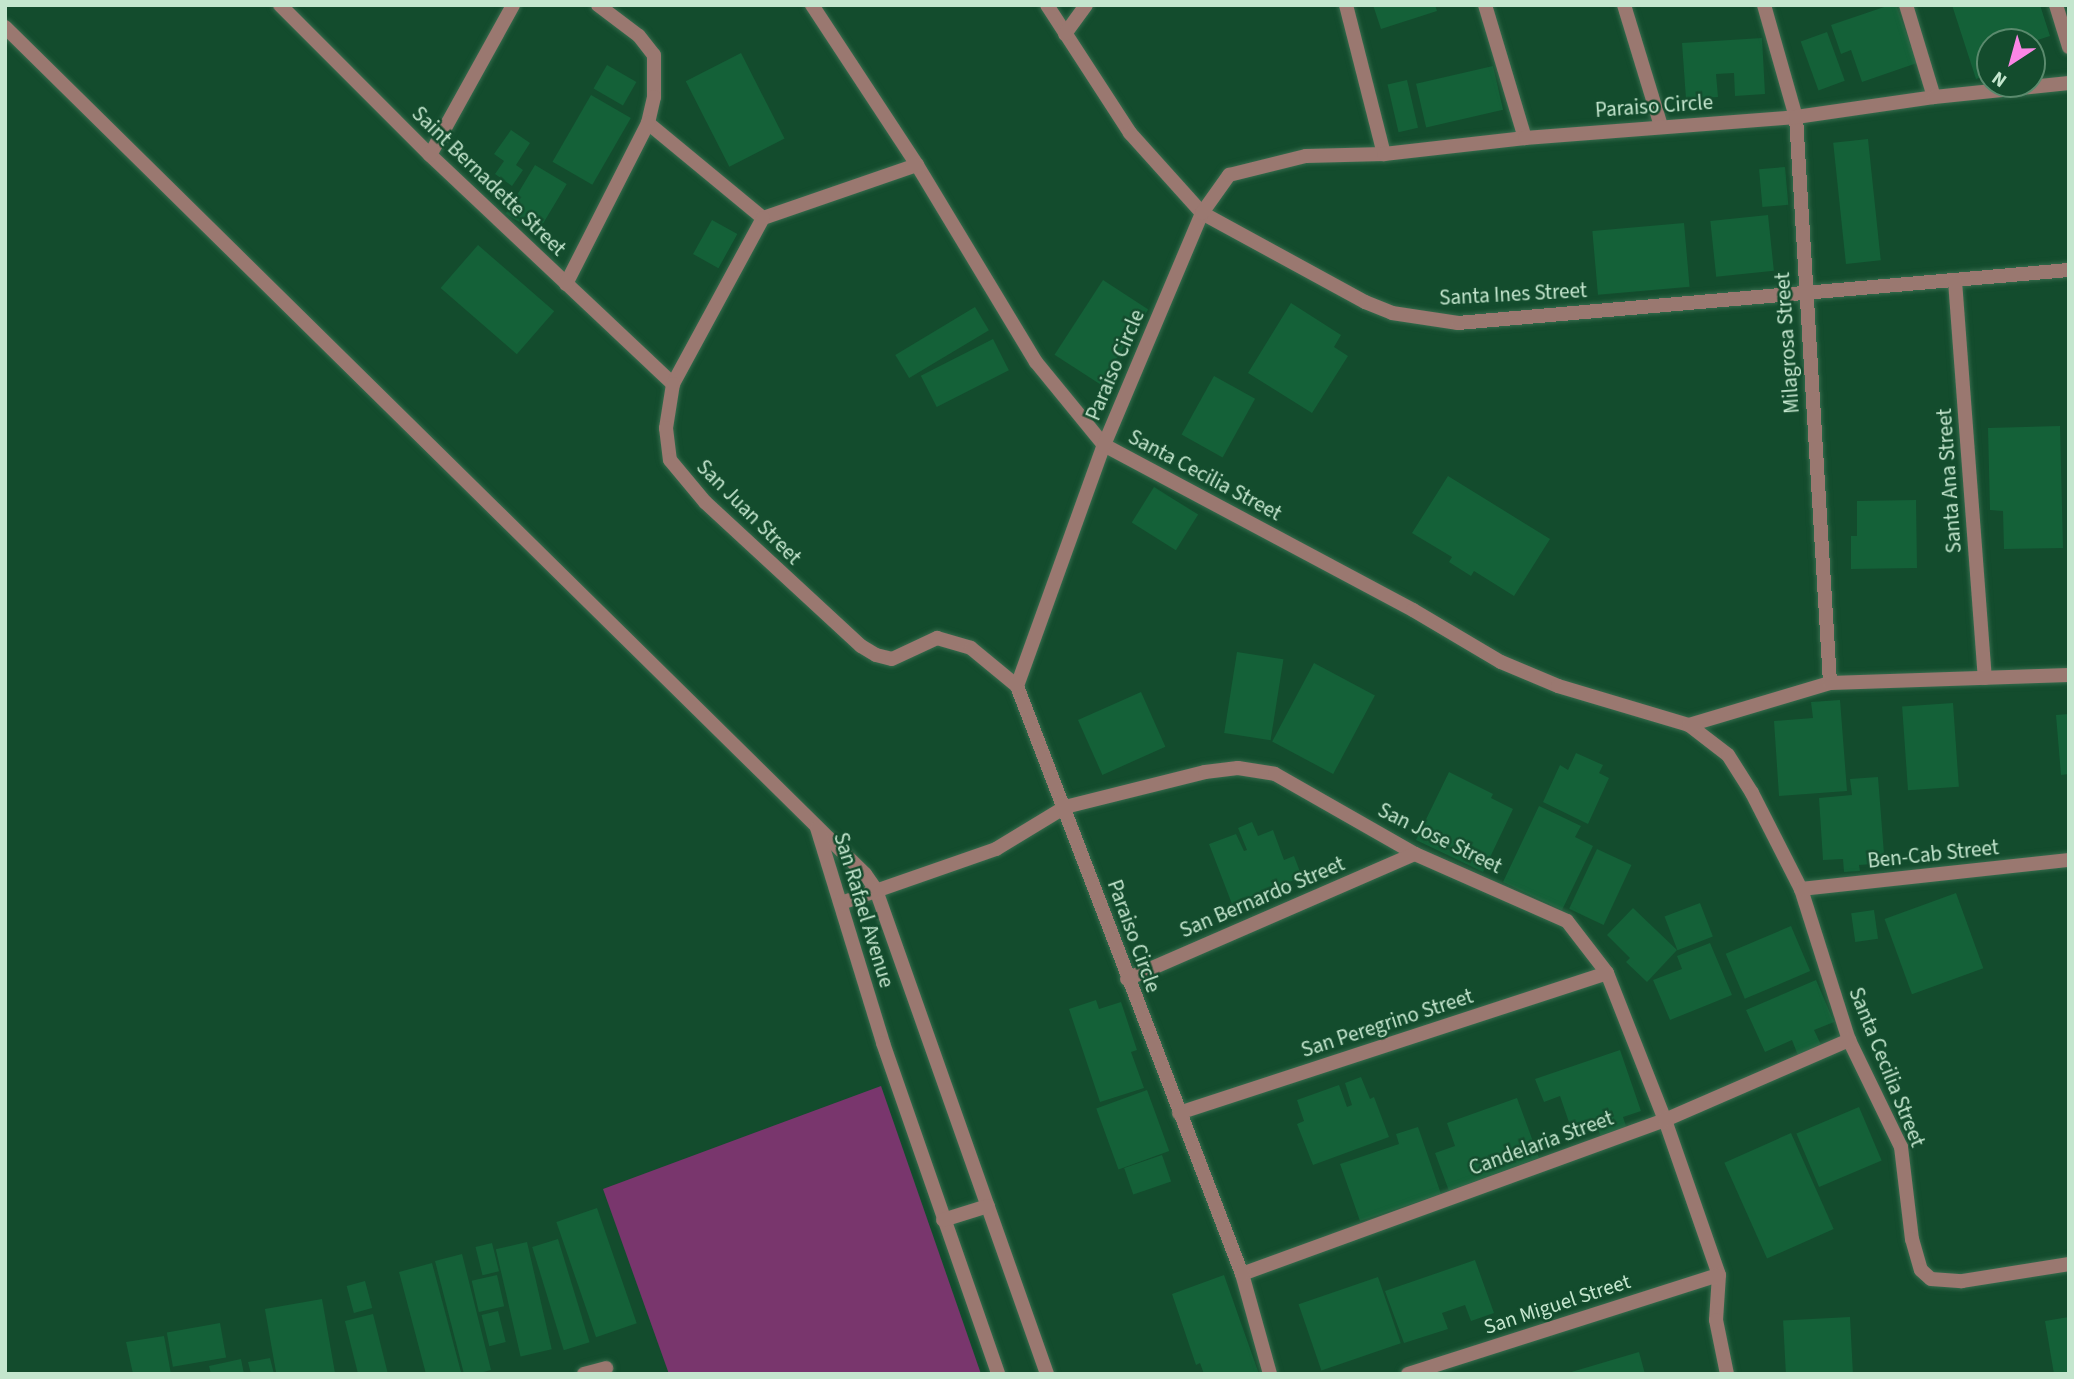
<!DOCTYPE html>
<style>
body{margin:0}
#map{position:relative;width:2074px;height:1379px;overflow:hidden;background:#134c2d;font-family:"Source Sans 3",sans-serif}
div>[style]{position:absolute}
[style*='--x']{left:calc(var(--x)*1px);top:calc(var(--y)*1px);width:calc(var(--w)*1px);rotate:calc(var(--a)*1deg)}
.green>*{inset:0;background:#79366d}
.building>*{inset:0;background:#146138;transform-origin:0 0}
.roads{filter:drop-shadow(0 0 2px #366b4d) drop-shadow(0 0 2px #366b4d)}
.street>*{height:14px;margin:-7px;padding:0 7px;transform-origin:7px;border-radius:7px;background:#9a7870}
span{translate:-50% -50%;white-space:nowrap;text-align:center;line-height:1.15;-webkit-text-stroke:5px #134c2d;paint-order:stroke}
.street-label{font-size:21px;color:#c4e6ce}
.frame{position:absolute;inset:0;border:7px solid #c4e6ce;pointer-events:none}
.north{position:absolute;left:1976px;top:28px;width:70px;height:70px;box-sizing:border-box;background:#134c2d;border:2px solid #5a8a6d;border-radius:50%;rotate:216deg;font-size:19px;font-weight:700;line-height:28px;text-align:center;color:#c4e6ce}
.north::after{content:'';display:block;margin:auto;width:24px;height:32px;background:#fb86e5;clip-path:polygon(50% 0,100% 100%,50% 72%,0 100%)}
</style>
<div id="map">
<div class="green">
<div style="clip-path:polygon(881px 1086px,981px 1374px,669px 1374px,603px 1189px)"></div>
</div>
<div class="building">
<div style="clip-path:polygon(1373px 5px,1435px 5px,1437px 11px,1381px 29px)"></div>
<div style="clip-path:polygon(1890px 5px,1896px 5px,1917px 63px,1862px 82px,1851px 50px,1841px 54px,1831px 25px)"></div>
<div style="clip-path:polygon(1952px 5px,2040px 5px,2050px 36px,2031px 42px,1990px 42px,1990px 74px,1976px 79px)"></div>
<div style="left:1827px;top:32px;width:52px;height:28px;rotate:70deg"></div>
<div style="clip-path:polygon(1762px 38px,1765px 94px,1735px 96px,1734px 73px,1716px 74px,1718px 97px,1686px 99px,1682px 43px)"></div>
<div style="left:741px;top:53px;width:96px;height:62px;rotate:63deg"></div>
<div style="left:607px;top:65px;width:34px;height:27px;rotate:30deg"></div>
<div style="left:1493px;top:66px;width:45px;height:79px;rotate:77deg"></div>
<div style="left:1407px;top:80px;width:49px;height:20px;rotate:77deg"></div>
<div style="left:591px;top:95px;width:46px;height:77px;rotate:30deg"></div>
<div style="clip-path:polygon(511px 130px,530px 143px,516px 165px,523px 170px,512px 186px,495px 174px,504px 161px,494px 154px)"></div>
<div style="left:1868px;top:139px;width:122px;height:35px;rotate:84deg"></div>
<div style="left:535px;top:165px;width:37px;height:57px;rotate:31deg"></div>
<div style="left:1785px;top:167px;width:38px;height:26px;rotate:85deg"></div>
<div style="left:1768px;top:215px;width:56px;height:58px;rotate:84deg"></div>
<div style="left:712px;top:220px;width:29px;height:39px;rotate:29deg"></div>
<div style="left:1684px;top:223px;width:64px;height:92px;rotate:85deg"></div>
<div style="left:478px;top:245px;width:101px;height:57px;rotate:41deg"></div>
<div style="left:1103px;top:280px;width:54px;height:89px;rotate:33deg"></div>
<div style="clip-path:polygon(1291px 303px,1341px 335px,1334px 347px,1348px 356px,1312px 413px,1248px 373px)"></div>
<div style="left:975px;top:307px;width:27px;height:93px;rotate:59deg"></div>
<div style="left:993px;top:339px;width:35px;height:81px;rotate:63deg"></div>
<div style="left:1214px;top:376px;width:47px;height:67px;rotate:29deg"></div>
<div style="clip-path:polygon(2060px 426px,2063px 548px,2004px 549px,2003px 511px,1990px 510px,1988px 428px)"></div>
<div style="clip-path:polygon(1448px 476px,1550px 539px,1514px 596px,1474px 571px,1471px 576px,1449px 562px,1452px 557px,1412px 533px)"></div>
<div style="left:1154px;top:487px;width:52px;height:42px;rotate:32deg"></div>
<div style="clip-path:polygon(1916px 500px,1917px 568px,1851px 569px,1851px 536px,1857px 536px,1857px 501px)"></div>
<div style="left:1237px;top:652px;width:47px;height:82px;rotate:9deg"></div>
<div style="left:1314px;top:663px;width:69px;height:89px;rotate:28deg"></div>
<div style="left:1141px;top:692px;width:60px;height:69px;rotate:66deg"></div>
<div style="clip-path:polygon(1840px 700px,1847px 791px,1779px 796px,1774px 721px,1813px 718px,1811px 702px)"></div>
<div style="left:1953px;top:703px;width:84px;height:51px;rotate:86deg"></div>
<div style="clip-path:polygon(2069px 714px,2069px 774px,2061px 775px,2056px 715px)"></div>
<div style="clip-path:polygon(1576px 753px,1603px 765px,1599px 773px,1609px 778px,1588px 824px,1543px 802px,1560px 765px,1568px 770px)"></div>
<div style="clip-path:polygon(1449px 772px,1493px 794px,1491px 798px,1513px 809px,1483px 872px,1416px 840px)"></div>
<div style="clip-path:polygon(1878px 777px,1884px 854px,1871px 855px,1872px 864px,1859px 865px,1860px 871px,1844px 872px,1843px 859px,1823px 860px,1819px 798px,1852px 795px,1850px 779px)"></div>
<div style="clip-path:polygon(1539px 806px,1581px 826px,1575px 837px,1593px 846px,1562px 910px,1503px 882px)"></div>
<div style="clip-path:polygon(1252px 822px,1258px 836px,1273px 830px,1284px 860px,1294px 856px,1302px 877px,1232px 904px,1209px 844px,1236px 834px,1244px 851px,1247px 850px,1238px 828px)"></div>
<div style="left:1597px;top:849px;width:38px;height:66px;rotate:25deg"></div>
<div style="left:1956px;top:893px;width:80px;height:76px;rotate:70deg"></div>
<div style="left:1700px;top:903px;width:36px;height:38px;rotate:69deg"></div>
<div style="clip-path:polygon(1633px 908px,1677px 950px,1647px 982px,1626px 962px,1630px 958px,1607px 935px)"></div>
<div style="left:1874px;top:910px;width:29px;height:23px;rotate:82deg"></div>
<div style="left:1791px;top:926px;width:49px;height:71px;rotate:67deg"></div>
<div style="clip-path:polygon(1710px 943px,1732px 995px,1670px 1020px,1653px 980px,1682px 969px,1677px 956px)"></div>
<div style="clip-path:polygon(1816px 980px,1834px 1022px,1814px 1030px,1823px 1049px,1799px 1058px,1792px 1040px,1765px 1052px,1746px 1010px)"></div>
<div style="clip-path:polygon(1096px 1000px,1099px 1009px,1121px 1002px,1137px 1050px,1131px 1052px,1144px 1088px,1100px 1102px,1069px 1009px)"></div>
<div style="clip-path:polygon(1620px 1050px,1641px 1111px,1623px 1117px,1627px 1129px,1601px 1138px,1597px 1125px,1573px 1134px,1560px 1096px,1544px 1102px,1535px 1079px)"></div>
<div style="clip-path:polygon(1361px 1077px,1370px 1099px,1374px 1097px,1389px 1137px,1313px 1165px,1297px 1124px,1304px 1121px,1297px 1100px,1339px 1085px,1347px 1107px,1352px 1105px,1345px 1083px)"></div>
<div style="left:1147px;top:1090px;width:65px;height:54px;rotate:70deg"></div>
<div style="clip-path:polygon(1517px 1098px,1539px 1158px,1449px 1191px,1435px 1153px,1455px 1146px,1447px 1123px)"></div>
<div style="left:1859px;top:1107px;width:58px;height:68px;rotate:67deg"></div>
<div style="clip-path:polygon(1418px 1127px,1441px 1194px,1360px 1221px,1340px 1164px,1399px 1144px,1396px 1134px)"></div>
<div style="left:1791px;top:1133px;width:105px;height:73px;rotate:66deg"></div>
<div style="left:1162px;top:1155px;width:28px;height:40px;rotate:71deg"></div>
<div style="left:597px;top:1208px;width:122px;height:43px;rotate:71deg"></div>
<div style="left:558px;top:1239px;width:108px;height:27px;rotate:73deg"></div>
<div style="left:527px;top:1242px;width:110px;height:32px;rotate:77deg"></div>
<div style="left:492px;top:1243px;width:29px;height:17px;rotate:76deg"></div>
<div style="clip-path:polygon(462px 1254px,491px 1370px,476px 1374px,464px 1374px,435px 1261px)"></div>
<div style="clip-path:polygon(1475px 1260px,1494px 1313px,1471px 1321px,1465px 1305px,1442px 1313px,1448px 1329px,1404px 1343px,1385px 1291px)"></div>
<div style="clip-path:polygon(432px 1263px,461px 1372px,454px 1374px,426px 1374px,399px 1272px)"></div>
<div style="left:497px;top:1275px;width:32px;height:26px;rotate:77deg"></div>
<div style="clip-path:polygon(1224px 1275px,1259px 1374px,1204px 1374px,1200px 1363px,1196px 1365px,1172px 1294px)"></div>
<div style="left:1378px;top:1277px;width:70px;height:84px;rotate:71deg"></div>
<div style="left:365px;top:1281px;width:28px;height:19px;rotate:75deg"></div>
<div style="left:322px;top:1299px;width:74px;height:58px;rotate:80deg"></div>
<div style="left:498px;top:1311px;width:32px;height:17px;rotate:76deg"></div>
<div style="left:373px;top:1314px;width:62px;height:29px;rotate:76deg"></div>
<div style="left:1850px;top:1317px;width:57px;height:67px;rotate:87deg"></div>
<div style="clip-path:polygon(2069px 1317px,2069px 1374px,2054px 1374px,2045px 1321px)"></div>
<div style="left:220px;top:1323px;width:35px;height:54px;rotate:80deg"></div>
<div style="clip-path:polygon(164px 1336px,171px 1374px,133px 1374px,126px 1342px)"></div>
<div style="clip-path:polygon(1639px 1352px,1645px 1374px,1568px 1374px,1568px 1373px)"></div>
<div style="clip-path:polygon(270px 1358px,274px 1374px,251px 1374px,248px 1362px)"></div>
<div style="clip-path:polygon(241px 1359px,244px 1374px,211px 1374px,209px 1366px)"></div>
</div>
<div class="roads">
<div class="street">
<div style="--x:280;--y:5;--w:212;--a:45"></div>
<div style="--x:430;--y:155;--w:334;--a:43.3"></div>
<div style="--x:598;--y:5;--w:51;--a:37.1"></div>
<div style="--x:639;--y:36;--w:24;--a:52"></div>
<div style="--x:654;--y:55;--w:42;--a:90"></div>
<div style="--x:654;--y:97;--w:27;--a:103"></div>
<div style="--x:648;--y:123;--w:149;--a:39.6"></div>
<div style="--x:812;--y:5;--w:191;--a:56.7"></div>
<div style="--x:917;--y:165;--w:230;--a:58.9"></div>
<div style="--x:1036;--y:362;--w:107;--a:50.7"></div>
<div style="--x:1104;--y:445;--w:350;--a:28.1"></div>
<div style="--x:1413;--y:610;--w:102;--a:30.6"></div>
<div style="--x:1501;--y:662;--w:62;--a:22.8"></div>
<div style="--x:1558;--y:686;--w:137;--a:16.6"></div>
<div style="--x:1689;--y:725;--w:49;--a:37.6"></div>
<div style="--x:1728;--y:755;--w:45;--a:57.7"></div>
<div style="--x:1752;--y:793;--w:108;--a:63"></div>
<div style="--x:1801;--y:889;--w:158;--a:72.4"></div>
<div style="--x:1849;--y:1040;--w:119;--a:64.1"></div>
<div style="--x:1901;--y:1147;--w:93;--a:83.2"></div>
<div style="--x:1912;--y:1239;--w:32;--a:74"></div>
<div style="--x:1921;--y:1270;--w:13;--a:42"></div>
<div style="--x:1931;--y:1279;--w:31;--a:4"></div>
<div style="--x:1962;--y:1281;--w:108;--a:-9"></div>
<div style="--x:1047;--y:5;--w:153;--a:57"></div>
<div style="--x:1130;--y:133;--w:108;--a:48"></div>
<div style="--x:1202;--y:213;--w:186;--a:28.6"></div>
<div style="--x:1365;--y:302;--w:29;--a:22"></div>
<div style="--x:1392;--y:313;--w:67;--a:8.6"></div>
<div style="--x:1458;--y:323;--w:613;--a:-4.96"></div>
<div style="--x:1346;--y:5;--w:154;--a:75.7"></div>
<div style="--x:1485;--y:5;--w:139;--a:73.3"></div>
<div style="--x:1624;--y:5;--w:127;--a:73"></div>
<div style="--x:1764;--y:5;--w:116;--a:74.1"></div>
<div style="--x:1796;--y:117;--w:567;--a:86.56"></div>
<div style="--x:1906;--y:5;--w:96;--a:73.1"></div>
<div style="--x:2056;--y:5;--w:44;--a:72.8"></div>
<div style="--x:5;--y:27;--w:1207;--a:44.56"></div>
<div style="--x:865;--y:874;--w:19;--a:55"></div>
<div style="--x:876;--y:890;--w:513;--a:70.54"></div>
<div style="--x:1065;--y:34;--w:36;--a:-54"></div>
<div style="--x:430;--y:155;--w:171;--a:-61"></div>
<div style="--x:917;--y:165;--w:163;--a:161"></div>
<div style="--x:763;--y:218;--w:189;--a:118.5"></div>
<div style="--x:673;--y:384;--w:45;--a:99"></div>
<div style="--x:666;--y:428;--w:32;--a:83"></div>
<div style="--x:670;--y:460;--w:55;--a:50.2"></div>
<div style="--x:705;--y:502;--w:212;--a:42.7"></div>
<div style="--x:861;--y:646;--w:17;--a:31"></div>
<div style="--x:876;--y:655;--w:16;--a:14"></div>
<div style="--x:892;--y:659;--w:50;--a:-25"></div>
<div style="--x:937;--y:638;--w:35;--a:16"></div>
<div style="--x:971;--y:648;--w:60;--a:39.6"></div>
<div style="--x:1955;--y:281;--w:398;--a:85.7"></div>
<div style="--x:566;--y:284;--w:181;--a:-63"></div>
<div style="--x:1689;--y:725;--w:147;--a:-16.6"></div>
<div style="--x:1830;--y:683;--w:239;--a:-1.9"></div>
<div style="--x:817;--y:828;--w:225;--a:72.9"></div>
<div style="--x:883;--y:1043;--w:350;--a:70.8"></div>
<div style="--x:1801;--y:889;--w:270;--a:-6.2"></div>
<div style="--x:841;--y:903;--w:164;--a:-19.2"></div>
<div style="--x:996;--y:849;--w:81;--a:-31.3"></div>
<div style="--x:1065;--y:807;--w:144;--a:-14"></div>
<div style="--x:1205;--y:772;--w:33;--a:-7"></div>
<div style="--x:1238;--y:768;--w:37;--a:9"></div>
<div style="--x:1275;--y:774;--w:161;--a:29.7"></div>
<div style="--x:1415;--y:854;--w:166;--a:23.8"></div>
<div style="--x:1567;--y:921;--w:66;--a:52.4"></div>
<div style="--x:1607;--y:973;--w:158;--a:68.5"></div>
<div style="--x:1665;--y:1120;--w:164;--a:70.8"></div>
<div style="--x:1719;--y:1275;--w:45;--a:93.8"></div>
<div style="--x:1716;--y:1320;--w:55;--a:78.5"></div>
<div style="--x:1127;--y:979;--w:314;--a:-23.5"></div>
<div style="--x:1179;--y:1113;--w:450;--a:-18.1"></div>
<div style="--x:943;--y:1220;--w:47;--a:-17.3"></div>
<div style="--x:1242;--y:1274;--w:450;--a:-20"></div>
<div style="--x:1665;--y:1120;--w:201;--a:-23.5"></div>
<div style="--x:584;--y:1374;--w:23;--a:-15"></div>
<div style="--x:1270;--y:1374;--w:104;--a:-105.6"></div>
<div style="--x:1242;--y:1274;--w:630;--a:-110.94"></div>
<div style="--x:1017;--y:686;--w:256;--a:-70.2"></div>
<div style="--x:1104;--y:445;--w:252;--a:-67.1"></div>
<div style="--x:1202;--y:213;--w:47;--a:-54.6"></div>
<div style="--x:1229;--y:175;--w:79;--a:-13.9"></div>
<div style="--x:1306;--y:156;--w:78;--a:-1.5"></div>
<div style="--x:1384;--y:154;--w:142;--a:-6.5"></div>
<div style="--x:1525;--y:138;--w:272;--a:-4.4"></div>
<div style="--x:1796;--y:117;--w:139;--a:-8.2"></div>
<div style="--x:1934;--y:97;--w:136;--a:-5.9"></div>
<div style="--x:1408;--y:1374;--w:326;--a:-17.7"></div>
</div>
</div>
<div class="street-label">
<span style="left:1654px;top:106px;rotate:-4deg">Paraiso Circle</span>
<span style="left:489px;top:181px;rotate:44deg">Saint Bernadette Street</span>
<span style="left:1513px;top:294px;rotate:-3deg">Santa Ines Street</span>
<span style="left:1787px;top:343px;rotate:-94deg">Milagrosa Street</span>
<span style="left:1115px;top:365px;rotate:-67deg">Paraiso Circle</span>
<span style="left:1205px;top:475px;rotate:28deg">Santa Cecilia Street</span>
<span style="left:1949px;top:481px;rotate:-94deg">Santa Ana Street</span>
<span style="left:749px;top:512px;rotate:45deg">San Juan Street</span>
<span style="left:1440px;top:838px;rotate:26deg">San Jose Street</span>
<span style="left:1933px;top:854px;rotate:-6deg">Ben-Cab Street</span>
<span style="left:1262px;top:897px;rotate:-23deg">San Bernardo Street</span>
<span style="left:864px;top:910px;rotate:73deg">San Rafael Avenue</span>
<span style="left:1134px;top:936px;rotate:70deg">Paraiso Circle</span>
<span style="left:1387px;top:1023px;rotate:-18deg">San Peregrino Street</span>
<span style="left:1887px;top:1067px;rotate:68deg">Santa Cecilia Street</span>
<span style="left:1541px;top:1143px;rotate:-20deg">Candelaria Street</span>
<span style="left:1557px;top:1304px;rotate:-18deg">San Miguel Street</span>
</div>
<div class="frame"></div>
<div class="north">N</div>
</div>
